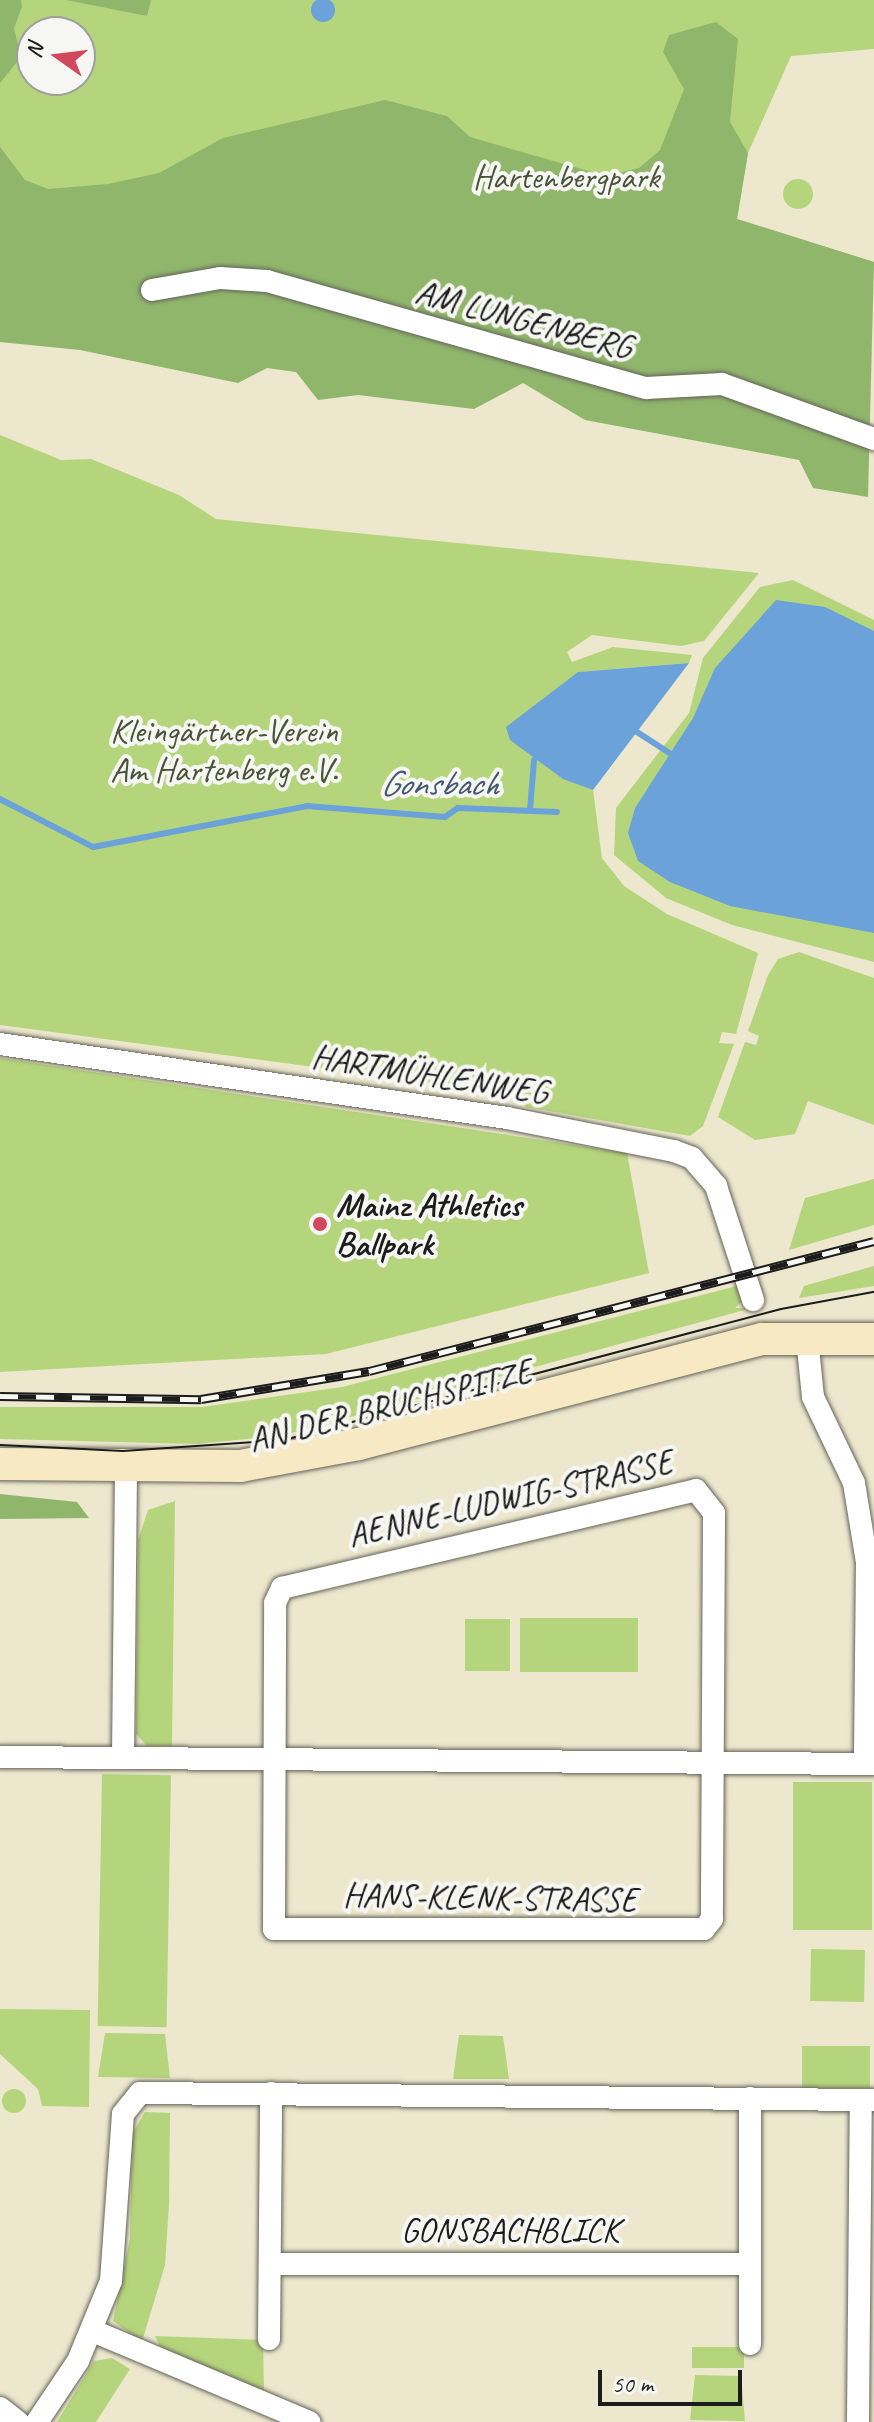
<!DOCTYPE html>
<meta charset="utf-8">
<style>
body{margin:0}
#map{position:relative;width:874px;height:2422px;overflow:hidden;background:#ece7cd;font-family:Caveat,sans-serif}
div>[style]{position:absolute}
[style*='--x']{left:calc(var(--x)*1px);top:calc(var(--y)*1px);width:calc(var(--w)*1px);rotate:calc(var(--a)*1deg)}
.green>*{inset:0;background:#b5d57c;transform-origin:0 0}
.round{border-radius:50%}
.forest>*{inset:0;background:#90b66c}
.water>*{inset:0;background:#6ba2d9}
.stream>*{height:6px;margin:-3px;padding:0 3px;transform-origin:3px;border-radius:3px;background:#6ba2d9}
.roads{filter:drop-shadow(0 0 2px #65635a) drop-shadow(0 0 2px #65635a)}
.minor>*{height:22px;margin:-11px;padding:0 11px;transform-origin:11px;border-radius:11px;background:#fff}
.secondary>*{height:32px;margin:-16px;padding:0 16px;transform-origin:16px;border-radius:16px;background:#f6e9c3}
.tram>*{height:2px;margin:-1px;padding:0 1px;transform-origin:1px;border-radius:1px;background:#1c1c1c}
.rail>*{height:9px;margin-top:-4.5px;transform-origin:0;background:repeating-linear-gradient(90deg,#f6f6f2 0 18px,#1c1c1c 0 36px);box-sizing:border-box;border-block:2px solid #1c1c1c}
.dots>*{width:22px;height:22px;translate:-50% -50%;box-sizing:border-box;border:4px solid #f6f6f2;border-radius:50%}
span{translate:-50% -50%;white-space:nowrap;text-align:center;line-height:1.15;-webkit-text-stroke:8px #f6f6f2;paint-order:stroke}
.park-label{font-size:34px;color:#4a5439}
.street-label{font-size:34px;color:#1c1c1c}
.poi-label{font-size:34px;color:#1c1c1c;font-weight:700}
.left{translate:0 -50%;text-align:left}
.water-label{font-size:36px;color:#405871;font-style:italic}
.north{position:absolute;left:16px;top:16px;width:80px;height:80px;box-sizing:border-box;background:#f6f6f2;border:2px solid #9f9f9c;border-radius:50%;rotate:284deg;font-size:22px;font-weight:700;line-height:32px;text-align:center;color:#1c1c1c}
.north::after{content:'';display:block;margin:auto;width:28px;height:36px;background:#d1495b;clip-path:polygon(50% 0,100% 100%,50% 72%,0 100%)}
.scale{position:absolute;left:598px;top:2370px;width:144px;height:36px;box-sizing:border-box;border:4px solid #1c1c1c;border-top:0;padding-left:10px;font-size:24px;line-height:28px;white-space:nowrap;color:#1c1c1c;-webkit-text-stroke:6px #f6f6f2;paint-order:stroke}
</style>
<div id="map">
<div class="green">
<div style="clip-path:polygon(evenodd,0 0,874px 0,874px 49px,791px 56px,748px 153px,737px 219px,874px 262px,737px 382px,0 328px,0 0,32px 32px,80px 32px,80px 80px,32px 80px,32px 32px)"></div>
<div class="round" style="left:783px;top:179px;width:30px;height:30px"></div>
<div style="clip-path:polygon(0 435px,61px 460px,91px 459px,179px 495px,216px 519px,759px 573px,704px 641px,681px 646px,592px 635px,567px 652px,572px 662px,613px 647px,692px 655px,689px 663px,578px 672px,575px 782px,593px 790px,602px 858px,624px 886px,667px 914px,758px 953px,736px 1034px,722px 1032px,719px 1043px,734px 1044px,703px 1126px,690px 1136px,526px 1107px,516px 1094px,0 1025px)"></div>
<div style="clip-path:polygon(793px 580px,874px 620px,874px 962px,732px 925px,666px 898px,614px 855px,616px 808px,689px 713px,703px 658px,760px 587px)"></div>
<div style="clip-path:polygon(799px 952px,874px 978px,874px 1125px,808px 1101px,795px 1134px,755px 1140px,718px 1117px,745px 1042px,756px 1045px,759px 1036px,748px 1031px,768px 975px,778px 959px)"></div>
<div style="clip-path:polygon(0 1058px,627px 1153px,649px 1273px,326px 1354px,0 1372px)"></div>
<div style="clip-path:polygon(874px 1179px,874px 1225px,789px 1250px,805px 1198px)"></div>
<div style="clip-path:polygon(874px 1266px,874px 1286px,799px 1298px,804px 1286px)"></div>
<div style="clip-path:polygon(745px 1284px,746px 1297px,735px 1308px,752px 1308px,284px 1435px,198px 1444px,0 1439px,0 1407px,202px 1407px,342px 1387px)"></div>
<div style="clip-path:polygon(175px 1501px,172px 1746px,147px 1746px,136px 1734px,138px 1540px,148px 1510px)"></div>
<div style="left:520px;top:1618px;width:118px;height:54px"></div>
<div style="left:465px;top:1619px;width:45px;height:52px"></div>
<div style="left:102px;top:1774px;width:69px;height:252px;rotate:1deg"></div>
<div style="left:793px;top:1782px;width:79px;height:148px"></div>
<div style="left:811px;top:1949px;width:54px;height:52px;rotate:1deg"></div>
<div style="clip-path:polygon(0 2009px,90px 2010px,89px 2107px,42px 2106px,38px 2089px,0 2054px)"></div>
<div style="clip-path:polygon(105px 2033px,165px 2034px,170px 2078px,98px 2077px)"></div>
<div style="clip-path:polygon(459px 2035px,503px 2036px,509px 2079px,453px 2079px)"></div>
<div style="left:802px;top:2046px;width:68px;height:42px"></div>
<div class="round" style="left:2px;top:2089px;width:24px;height:24px"></div>
<div style="clip-path:polygon(145px 2112px,170px 2113px,169px 2204px,165px 2265px,142px 2342px,113px 2321px,130px 2238px,132px 2134px)"></div>
<div style="clip-path:polygon(155px 2336px,263px 2340px,264px 2391px,162px 2351px)"></div>
<div style="left:692px;top:2347px;width:52px;height:21px"></div>
<div style="clip-path:polygon(112px 2358px,130px 2369px,96px 2422px,57px 2422px,94px 2361px)"></div>
<div style="clip-path:polygon(695px 2375px,741px 2376px,745px 2421px,690px 2420px)"></div>
</div>
<div class="forest">
<div style="clip-path:polygon(0 0,21px 0,22px 7px,14px 28px,21px 57px,0 83px)"></div>
<div style="clip-path:polygon(66px 0,151px 0,147px 16px)"></div>
<div style="clip-path:polygon(716px 22px,738px 39px,730px 122px,748px 153px,737px 219px,874px 262px,868px 497px,813px 488px,799px 460px,585px 420px,523px 383px,474px 409px,358px 395px,318px 400px,296px 372px,267px 368px,238px 383px,80px 350px,0 342px,0 147px,25px 180px,48px 189px,108px 184px,159px 173px,223px 138px,385px 100px,447px 116px,470px 137px,606px 176px,639px 168px,660px 150px,684px 89px,663px 52px,669px 35px)"></div>
<div style="clip-path:polygon(0 1494px,77px 1502px,89px 1518px,0 1519px)"></div>
</div>
<div class="water">
<div class="round" style="left:311px;top:-2px;width:24px;height:24px"></div>
<div style="clip-path:polygon(776px 600px,825px 607px,874px 631px,874px 933px,730px 906px,670px 882px,638px 861px,628px 833px,635px 808px,693px 718px,715px 668px)"></div>
<div style="clip-path:polygon(689px 663px,593px 790px,563px 779px,510px 740px,506px 727px,578px 672px)"></div>
</div>
<div class="stream">
<div style="--x:637;--y:732;--w:40;--a:32.9"></div>
<div style="--x:0;--y:799;--w:105;--a:27.3"></div>
<div style="--x:93;--y:847;--w:218;--a:-10.8"></div>
<div style="--x:307;--y:806;--w:138;--a:4.6"></div>
<div style="--x:445;--y:817;--w:16;--a:-35"></div>
<div style="--x:458;--y:808;--w:99;--a:2.3"></div>
<div style="--x:530;--y:810;--w:50;--a:-85.4"></div>
</div>
<div class="roads">
<div class="minor">
<div style="--x:152;--y:290;--w:69;--a:-10"></div>
<div style="--x:220;--y:278;--w:47;--a:3.7"></div>
<div style="--x:267;--y:281;--w:394;--a:15.8"></div>
<div style="--x:646;--y:388;--w:76;--a:-3"></div>
<div style="--x:722;--y:384;--w:162;--a:19.9"></div>
<div style="--x:0;--y:1044;--w:512;--a:8.3"></div>
<div style="--x:507;--y:1118;--w:170;--a:11.2"></div>
<div style="--x:674;--y:1151;--w:19;--a:21"></div>
<div style="--x:692;--y:1158;--w:37;--a:49"></div>
<div style="--x:716;--y:1186;--w:120;--a:72"></div>
<div style="--x:807;--y:1338;--w:59;--a:84.2"></div>
<div style="--x:813;--y:1397;--w:95;--a:64.5"></div>
<div style="--x:854;--y:1483;--w:80;--a:80.7"></div>
<div style="--x:867;--y:1562;--w:202;--a:90.6"></div>
<div style="--x:696;--y:1490;--w:29;--a:52"></div>
<div style="--x:714;--y:1513;--w:406;--a:90.3"></div>
<div style="--x:712;--y:1919;--w:13;--a:129"></div>
<div style="--x:704;--y:1929;--w:430;--a:180"></div>
<div style="--x:274;--y:1929;--w:326;--a:-89.8"></div>
<div style="--x:275;--y:1603;--w:17;--a:-65"></div>
<div style="--x:282;--y:1588;--w:425;--a:-13.3"></div>
<div style="--x:0;--y:1757;--w:874;--a:0.46"></div>
<div style="--x:123;--y:1758;--w:289;--a:-89.4"></div>
<div style="--x:750;--y:2098;--w:246;--a:90"></div>
<div style="--x:270;--y:2264;--w:480;--a:0"></div>
<div style="--x:93;--y:2331;--w:235;--a:22.8"></div>
<div style="--x:269;--y:2339;--w:246;--a:-89.5"></div>
<div style="--x:0;--y:2408;--w:23;--a:38"></div>
<div style="--x:37;--y:2422;--w:73;--a:-56.1"></div>
<div style="--x:78;--y:2361;--w:87;--a:-67.6"></div>
<div style="--x:111;--y:2281;--w:167;--a:-85.9"></div>
<div style="--x:123;--y:2114;--w:27;--a:-51"></div>
<div style="--x:140;--y:2093;--w:734;--a:0.55"></div>
<div style="--x:858;--y:2422;--w:322;--a:-89.5"></div>
</div>
<div class="secondary">
<div style="--x:0;--y:1464;--w:240;--a:0.5"></div>
<div style="--x:240;--y:1466;--w:121;--a:-10.5"></div>
<div style="--x:359;--y:1444;--w:416;--a:-14.6"></div>
<div style="--x:762;--y:1339;--w:112;--a:0"></div>
</div>
</div>
<div class="tram">
<div style="--x:0;--y:1445;--w:123;--a:2.8"></div>
<div style="--x:123;--y:1451;--w:161;--a:-3.9"></div>
<div style="--x:284;--y:1440;--w:514;--a:-14.77"></div>
<div style="--x:781;--y:1309;--w:95;--a:-10.4"></div>
</div>
<div class="rail">
<div style="--x:0;--y:1396;--w:201;--a:0.9"></div>
<div style="--x:201;--y:1399;--w:170;--a:-9.5"></div>
<div style="--x:369;--y:1371;--w:521;--a:-14.44"></div>
</div>
<div class="dots">
<div style="left:320px;top:1224px;background:#d1495b"></div>
</div>
<div class="park-label">
<span style="left:566px;top:177px">Hartenbergpark</span>
<span style="left:224px;top:750px">Kleingärtner-Verein<br>Am Hartenberg e.V.</span>
</div>
<div class="street-label">
<span style="left:524px;top:319px;rotate:15deg">AM LUNGENBERG</span>
<span style="left:430px;top:1074px;rotate:9deg">HARTMÜHLENWEG</span>
<span style="left:390px;top:1405px;rotate:-14deg">AN DER BRUCHSPITZE</span>
<span style="left:510px;top:1498px;rotate:-13deg">AENNE-LUDWIG-STRASSE</span>
<span style="left:490px;top:1897px;rotate:1deg">HANS-KLENK-STRASSE</span>
<span style="left:510px;top:2230px">GONSBACHBLICK</span>
</div>
<div class="poi-label">
<span class="left" style="left:336px;top:1224px">Mainz Athletics<br>Ballpark</span>
</div>
<div class="water-label">
<span style="left:439px;top:784px">Gonsbach</span>
</div>
<div class="north">N</div>
<div class="scale">50 m</div>
</div>
